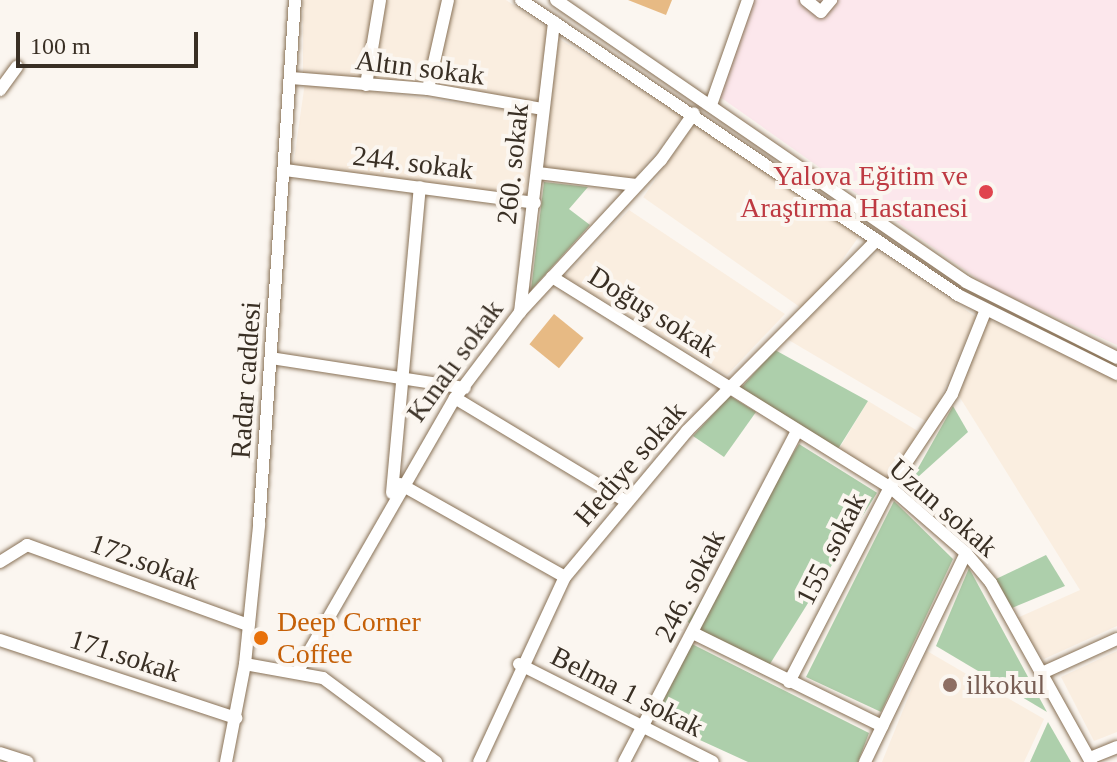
<!DOCTYPE html>
<meta charset="utf-8">
<style>
body{margin:0}
#map{position:relative;width:1117px;height:762px;overflow:hidden;background:#fbf6f0;font-family:Georgia,serif}
div>[style]{position:absolute}
[style*='--x']{left:calc(var(--x)*1px);top:calc(var(--y)*1px);width:calc(var(--w)*1px);rotate:calc(var(--a)*1deg)}
.built>*{inset:0;background:#faeee0;transform-origin:0 0}
.medical>*{inset:0;background:#fce7ec}
.green>*{inset:0;background:#adcfab;transform-origin:0 0}
.building>*{inset:0;background:#e7ba84;transform-origin:0 0}
.roads{filter:drop-shadow(0 0 2px #887156) drop-shadow(0 0 2px #887156)}
.minor>*{height:12px;margin:-6px;padding:0 6px;transform-origin:6px;border-radius:6px;background:#fff}
.dots>*{width:22px;height:22px;translate:-50% -50%;box-sizing:border-box;border:4px solid #fbf6f0;border-radius:50%}
span{translate:-50% -50%;white-space:nowrap;text-align:center;line-height:1.15;-webkit-text-stroke:8px #fbf6f0;paint-order:stroke}
.street-label{font-size:28px;color:#392f24}
.health-label{font-size:28px;color:#be3a42}
.right{translate:-100% -50%;text-align:right}
.food-label{font-size:28px;color:#c56008}
.left{translate:0 -50%;text-align:left}
.education-label{font-size:28px;color:#785e54}
.scale{position:absolute;left:16px;top:32px;width:182px;height:36px;box-sizing:border-box;border:4px solid #392f24;border-top:0;padding-left:10px;font-size:24px;line-height:28px;white-space:nowrap;color:#392f24;-webkit-text-stroke:6px #fbf6f0;paint-order:stroke}
</style>
<div id="map">
<div class="built">
<div style="clip-path:polygon(303px 0,375px 0,359px 78px,303px 73px)"></div>
<div style="clip-path:polygon(386px 0,443px 0,425px 84px,372px 80px)"></div>
<div style="clip-path:polygon(454px 0,506px 0,547px 28px,538px 104px,434px 85px)"></div>
<div style="clip-path:polygon(558px 38px,683px 116px,634px 179px,545px 168px)"></div>
<div style="left:305px;top:82px;width:234px;height:84px;rotate:8deg"></div>
<div style="left:696px;top:122px;width:199px;height:92px;rotate:35deg"></div>
<div style="clip-path:polygon(629px 210px,785px 314px,727px 375px,565px 277px)"></div>
<div style="clip-path:polygon(879px 251px,976px 317px,929px 423px,787px 339px)"></div>
<div style="clip-path:polygon(987px 319px,1117px 379px,1117px 626px,1044px 659px,1015px 619px,1080px 590px,959px 396px)"></div>
<div style="left:868px;top:401px;width:61px;height:57px;rotate:31deg"></div>
<div style="clip-path:polygon(927px 651px,1044px 719px,1024px 762px,882px 762px)"></div>
<div style="clip-path:polygon(1117px 651px,1117px 732px,1094px 741px,1061px 677px)"></div>
</div>
<div class="medical">
<div style="clip-path:polygon(754px 0,1117px 0,1117px 345px,989px 287px,720px 97px)"></div>
</div>
<div class="green">
<div style="clip-path:polygon(544px 182px,588px 187px,569px 209px,590px 225px,531px 290px)"></div>
<div style="clip-path:polygon(775px 350px,868px 401px,838px 449px,740px 389px)"></div>
<div style="clip-path:polygon(730px 396px,756px 412px,724px 457px,693px 436px)"></div>
<div style="clip-path:polygon(953px 406px,968px 432px,908px 486px)"></div>
<div style="left:799px;top:444px;width:92px;height:210px;rotate:32deg"></div>
<div style="clip-path:polygon(894px 501px,953px 559px,881px 712px,806px 677px)"></div>
<div style="clip-path:polygon(1046px 555px,1065px 586px,1012px 608px,996px 579px)"></div>
<div style="clip-path:polygon(969px 568px,1047px 712px,936px 646px)"></div>
<div style="clip-path:polygon(692px 644px,869px 733px,858px 762px,748px 762px,654px 719px)"></div>
<div style="clip-path:polygon(1048px 722px,1071px 762px,1030px 762px)"></div>
</div>
<div class="building">
<div style="clip-path:polygon(628px 0,672px 0,666px 15px)"></div>
<div style="left:554px;top:314px;width:38px;height:39px;rotate:39deg"></div>
</div>
<div class="roads">
<div class="minor">
<div style="--x:521;--y:0;--w:527;--a:34.02"></div>
<div style="--x:958;--y:295;--w:178;--a:26.4"></div>
<div style="--x:556;--y:0;--w:498;--a:34.5"></div>
<div style="--x:966;--y:282;--w:169;--a:26.7"></div>
<div style="--x:806;--y:0;--w:19;--a:39"></div>
<div style="--x:821;--y:12;--w:16;--a:-50"></div>
<div style="--x:291;--y:78;--w:137;--a:4.6"></div>
<div style="--x:428;--y:89;--w:117;--a:9.9"></div>
<div style="--x:366;--y:85;--w:86;--a:-80.6"></div>
<div style="--x:428;--y:89;--w:91;--a:-77.3"></div>
<div style="--x:0;--y:90;--w:29;--a:-54"></div>
<div style="--x:712;--y:102;--w:108;--a:-70.6"></div>
<div style="--x:285;--y:170;--w:252;--a:7.5"></div>
<div style="--x:538;--y:173;--w:99;--a:7"></div>
<div style="--x:552;--y:277;--w:398;--a:31.9"></div>
<div style="--x:890;--y:487;--w:101;--a:41"></div>
<div style="--x:966;--y:553;--w:39;--a:50"></div>
<div style="--x:991;--y:583;--w:205;--a:60.8"></div>
<div style="--x:520;--y:312;--w:292;--a:-83.3"></div>
<div style="--x:271;--y:358;--w:196;--a:8.8"></div>
<div style="--x:455;--y:398;--w:200;--a:31.1"></div>
<div style="--x:400;--y:484;--w:189;--a:29.4"></div>
<div style="--x:392;--y:493;--w:307;--a:-84.8"></div>
<div style="--x:0;--y:562;--w:32;--a:-32"></div>
<div style="--x:27;--y:545;--w:235;--a:19.9"></div>
<div style="--x:693;--y:633;--w:211;--a:26.2"></div>
<div style="--x:0;--y:640;--w:249;--a:18.3"></div>
<div style="--x:245;--y:664;--w:79;--a:10.2"></div>
<div style="--x:323;--y:678;--w:141;--a:36.6"></div>
<div style="--x:519;--y:664;--w:217;--a:26.8"></div>
<div style="--x:299;--y:669;--w:313;--a:-60.1"></div>
<div style="--x:455;--y:398;--w:108;--a:-52.9"></div>
<div style="--x:520;--y:312;--w:207;--a:-47.2"></div>
<div style="--x:661;--y:160;--w:57;--a:-54.9"></div>
<div style="--x:1042;--y:673;--w:82;--a:-24.4"></div>
<div style="--x:789;--y:682;--w:220;--a:-62.6"></div>
<div style="--x:890;--y:487;--w:112;--a:-56.3"></div>
<div style="--x:952;--y:394;--w:88;--a:-68.1"></div>
<div style="--x:0;--y:753;--w:29;--a:18"></div>
<div style="--x:1090;--y:758;--w:29;--a:-22"></div>
<div style="--x:226;--y:762;--w:100;--a:-79"></div>
<div style="--x:245;--y:664;--w:140;--a:-84.2"></div>
<div style="--x:259;--y:525;--w:526;--a:-86.08"></div>
<div style="--x:479;--y:762;--w:204;--a:-65.1"></div>
<div style="--x:565;--y:577;--w:190;--a:-50.1"></div>
<div style="--x:687;--y:431;--w:269;--a:-45.2"></div>
<div style="--x:624;--y:762;--w:373;--a:-62.4"></div>
<div style="--x:865;--y:762;--w:232;--a:-64.2"></div>
</div>
</div>
<div class="dots">
<div style="left:986px;top:192px;background:#e0444e"></div>
<div style="left:261px;top:638px;background:#e8710a"></div>
<div style="left:950px;top:685px;background:#8d6e63"></div>
</div>
<div class="street-label">
<span style="left:420px;top:68px;rotate:7deg">Altın sokak</span>
<span style="left:413px;top:163px;rotate:7deg">244. sokak</span>
<span style="left:513px;top:164px;rotate:-84deg">260. sokak</span>
<span style="left:653px;top:312px;rotate:32deg">Doğuş sokak</span>
<span style="left:455px;top:361px;rotate:-54deg">Kınalı sokak</span>
<span style="left:246px;top:380px;rotate:-86deg">Radar caddesi</span>
<span style="left:630px;top:464px;rotate:-49deg">Hediye sokak</span>
<span style="left:943px;top:508px;rotate:41deg">Uzun sokak</span>
<span style="left:831px;top:549px;rotate:-63deg">155 .sokak</span>
<span style="left:145px;top:562px;rotate:20deg">172.sokak</span>
<span style="left:690px;top:586px;rotate:-63deg">246. sokak</span>
<span style="left:125px;top:656px;rotate:18deg">171.sokak</span>
<span style="left:627px;top:692px;rotate:27deg">Belma 1 sokak</span>
</div>
<div class="health-label">
<span class="right" style="left:968px;top:192px">Yalova Eğitim ve<br>Araştırma Hastanesi</span>
</div>
<div class="food-label">
<span class="left" style="left:277px;top:638px">Deep Corner<br>Coffee</span>
</div>
<div class="education-label">
<span class="left" style="left:966px;top:685px">ilkokul</span>
</div>
<div class="scale">100 m</div>
</div>
